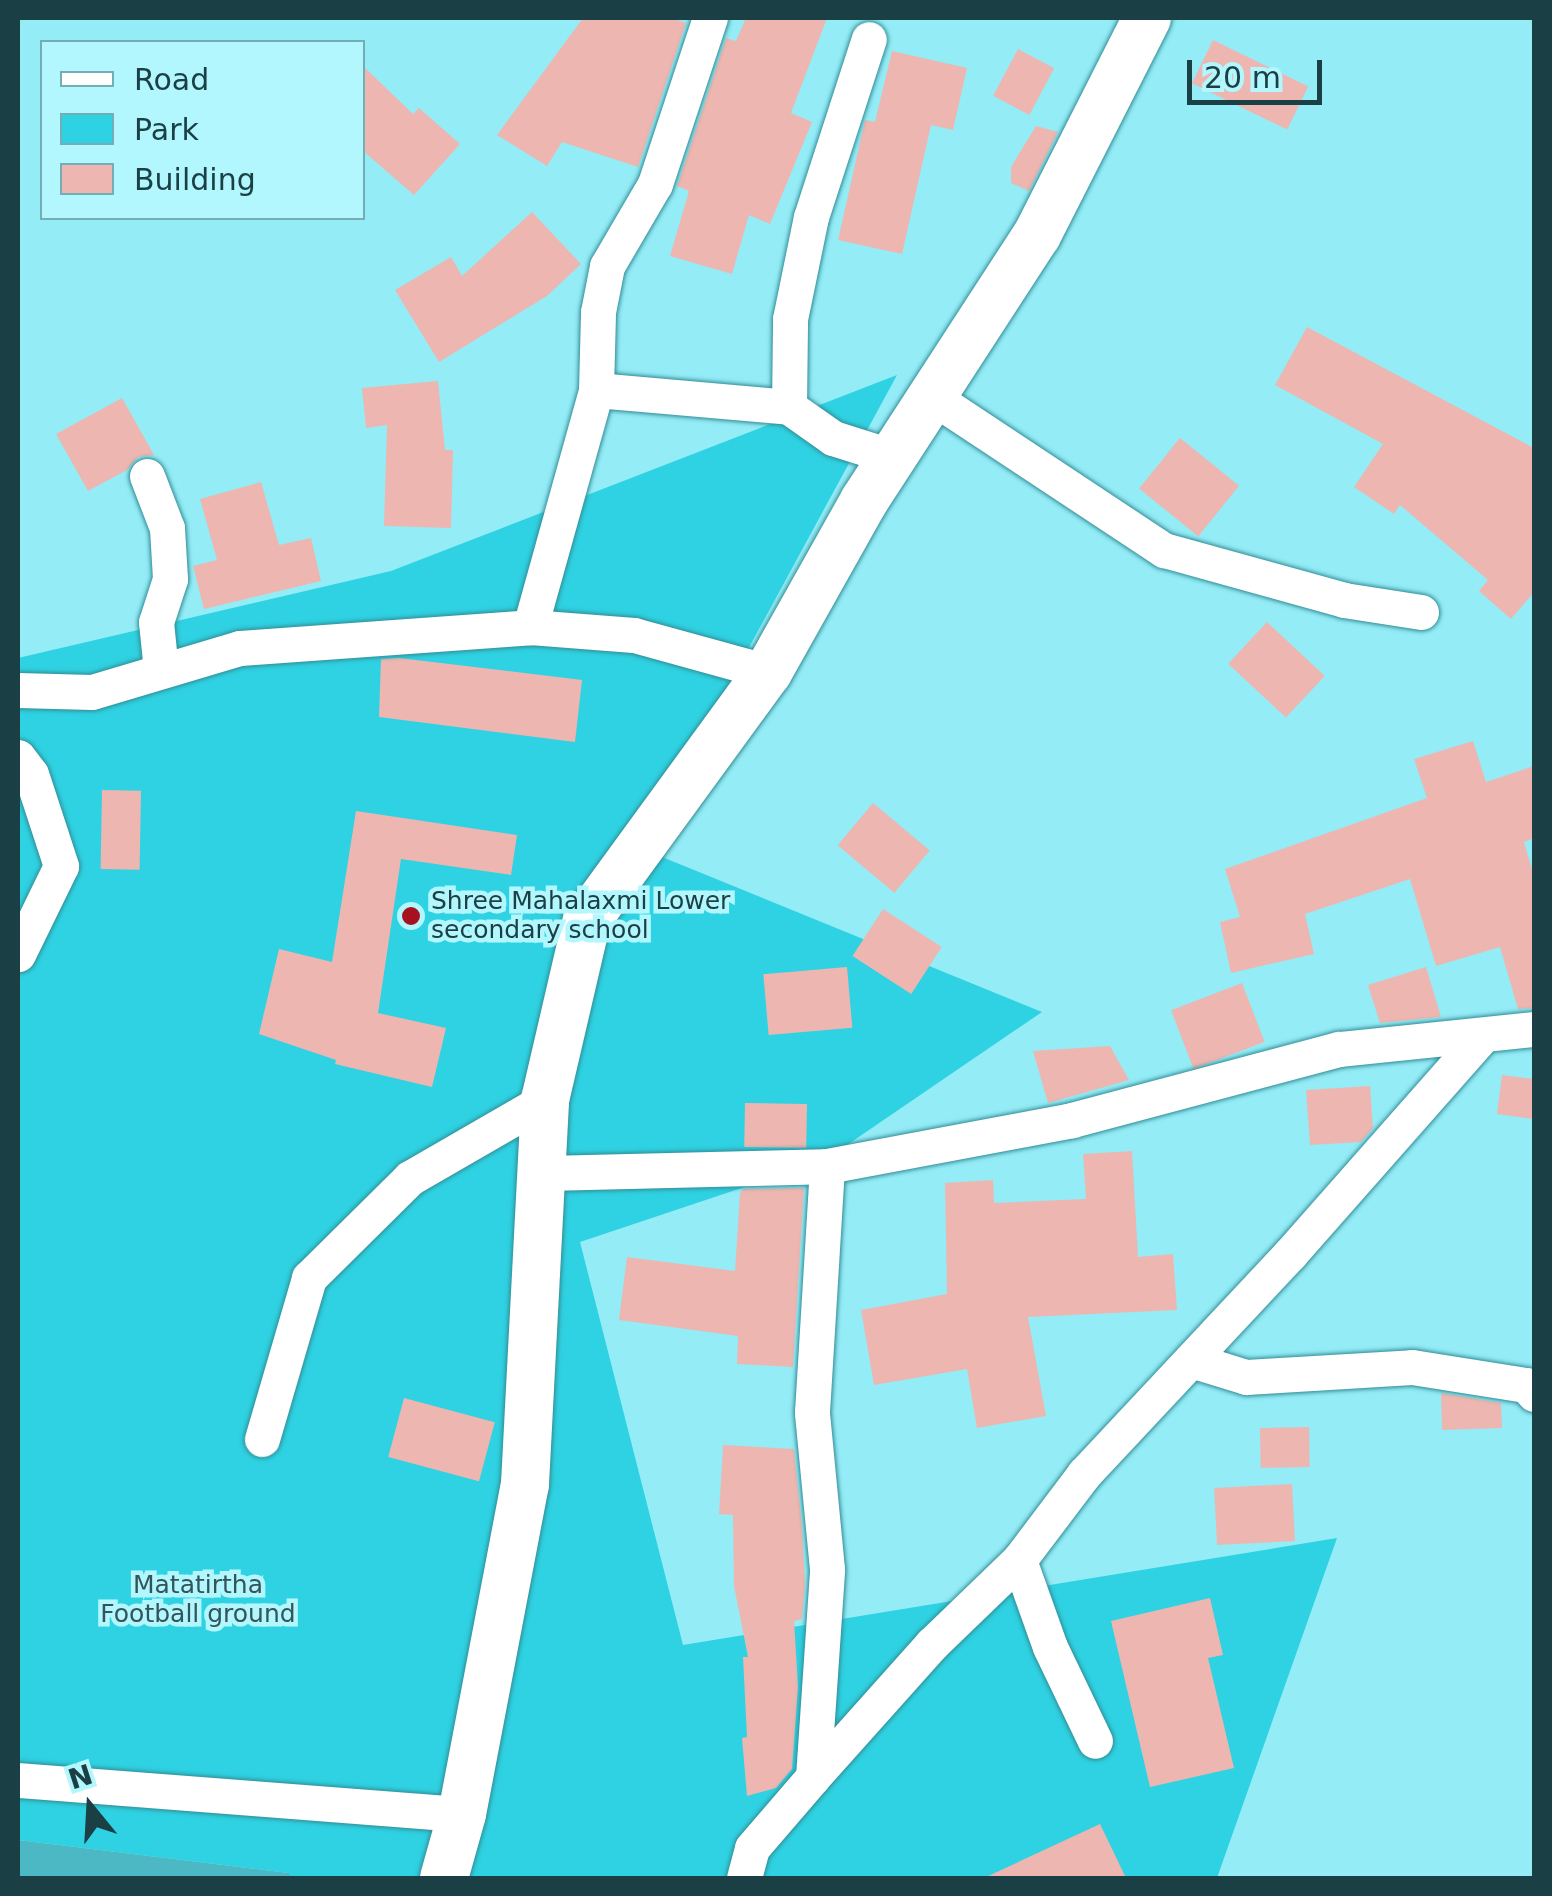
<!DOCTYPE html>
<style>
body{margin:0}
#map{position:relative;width:1552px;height:1896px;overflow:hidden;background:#94ecf6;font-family:"DejaVu Sans",sans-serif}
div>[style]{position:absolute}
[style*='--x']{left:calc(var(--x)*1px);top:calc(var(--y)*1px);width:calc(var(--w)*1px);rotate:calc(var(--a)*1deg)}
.green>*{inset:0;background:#2fd2e2}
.forest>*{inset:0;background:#4bb8c4}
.building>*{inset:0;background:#eeb6b0;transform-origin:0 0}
.roads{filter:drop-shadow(0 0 2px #318d97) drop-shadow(0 0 2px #318d97)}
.street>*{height:35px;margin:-17.5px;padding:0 17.5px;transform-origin:17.5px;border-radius:17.5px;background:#fff}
.secondary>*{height:48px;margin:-24px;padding:0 24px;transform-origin:24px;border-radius:24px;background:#fff}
.dots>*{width:28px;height:28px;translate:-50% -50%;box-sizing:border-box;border:5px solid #b2f6fe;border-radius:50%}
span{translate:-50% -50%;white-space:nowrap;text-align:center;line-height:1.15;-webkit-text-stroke:9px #b2f6fe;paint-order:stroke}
.poi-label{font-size:25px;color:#1a3f44}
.left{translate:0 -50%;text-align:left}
.park-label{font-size:25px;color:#335458}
.frame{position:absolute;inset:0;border:20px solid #1a3f44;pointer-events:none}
.legend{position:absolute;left:40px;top:40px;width:325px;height:180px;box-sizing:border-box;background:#b2f6fe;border:2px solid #75adb4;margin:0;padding:12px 18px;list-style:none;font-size:30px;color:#1a3f44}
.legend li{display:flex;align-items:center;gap:20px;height:50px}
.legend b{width:50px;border:2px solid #75adb4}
.north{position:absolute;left:40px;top:1756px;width:100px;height:100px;-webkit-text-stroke:8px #b2f6fe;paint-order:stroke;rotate:342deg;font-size:28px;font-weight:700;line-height:40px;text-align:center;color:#1a3f44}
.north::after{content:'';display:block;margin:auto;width:35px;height:45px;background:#1a3f44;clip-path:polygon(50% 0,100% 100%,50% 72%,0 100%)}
.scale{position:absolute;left:1187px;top:60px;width:135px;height:45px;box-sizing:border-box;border:5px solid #1a3f44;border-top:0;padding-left:12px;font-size:30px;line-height:35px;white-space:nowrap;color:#1a3f44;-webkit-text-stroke:8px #b2f6fe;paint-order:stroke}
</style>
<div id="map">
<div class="green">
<div style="clip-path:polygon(897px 375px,640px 848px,1042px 1012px,825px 1160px,580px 1242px,683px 1645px,1337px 1538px,1217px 1878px,289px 1878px,289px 1873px,18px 1840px,18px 658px,391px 571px)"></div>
</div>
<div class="forest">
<div style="clip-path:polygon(18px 1840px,289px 1873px,290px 1878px,18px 1878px)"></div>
</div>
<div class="building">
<div style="clip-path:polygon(583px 18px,671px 18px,686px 23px,638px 167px,562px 142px,547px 166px,497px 135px)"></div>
<div style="clip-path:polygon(746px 18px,827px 18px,791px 113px,812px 122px,770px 224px,749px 215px,732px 274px,670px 256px,689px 191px,677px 186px,726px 38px,736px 41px)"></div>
<div style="left:1213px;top:40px;width:106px;height:48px;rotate:26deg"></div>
<div style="left:1018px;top:49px;width:41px;height:53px;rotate:28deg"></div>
<div style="clip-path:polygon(892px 51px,967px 68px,953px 130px,931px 125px,902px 254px,838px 240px,865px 120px,875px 122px)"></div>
<div style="clip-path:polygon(362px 65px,413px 114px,419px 108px,460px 144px,414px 195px,362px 150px)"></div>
<div style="clip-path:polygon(1036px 126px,1058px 132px,1029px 191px,1011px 183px,1011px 167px)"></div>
<div style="clip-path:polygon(532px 212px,581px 264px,547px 296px,439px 362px,395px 290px,451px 257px,462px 276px)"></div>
<div style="clip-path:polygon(1307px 327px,1534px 448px,1534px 592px,1511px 619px,1479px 591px,1488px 580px,1400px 505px,1394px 514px,1354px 487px,1383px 444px,1275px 385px)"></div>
<div style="clip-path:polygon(438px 381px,445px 450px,453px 450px,451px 528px,384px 526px,387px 425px,366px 428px,362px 388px)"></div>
<div style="clip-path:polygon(122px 398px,154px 455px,138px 457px,127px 470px,88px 491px,56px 434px)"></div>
<div style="left:1180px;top:438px;width:76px;height:65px;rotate:39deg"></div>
<div style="clip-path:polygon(261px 482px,279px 545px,311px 538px,321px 581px,204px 609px,193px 566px,217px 560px,200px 499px)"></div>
<div style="left:1267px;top:622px;width:79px;height:57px;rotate:43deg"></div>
<div style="clip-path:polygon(399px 658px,582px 680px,575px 742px,379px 717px,381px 659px)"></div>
<div style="clip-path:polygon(1473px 741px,1486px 782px,1534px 766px,1534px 838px,1524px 842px,1534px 876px,1534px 1008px,1518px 1009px,1500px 947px,1436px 966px,1410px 879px,1305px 914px,1314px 954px,1231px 973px,1220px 922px,1240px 917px,1225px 869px,1427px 798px,1414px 759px)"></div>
<div style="left:102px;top:790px;width:39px;height:79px;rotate:1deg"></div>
<div style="left:873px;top:803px;width:74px;height:55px;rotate:40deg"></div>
<div style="clip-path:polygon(356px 811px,517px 835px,511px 875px,401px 859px,378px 1013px,446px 1028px,432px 1087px,335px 1064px,336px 1060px,259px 1034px,279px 949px,332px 962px)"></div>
<div style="left:883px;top:909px;width:70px;height:56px;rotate:33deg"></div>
<div style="left:847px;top:967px;width:61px;height:84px;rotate:85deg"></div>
<div style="clip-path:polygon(1426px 967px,1441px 1017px,1380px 1023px,1368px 985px)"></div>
<div style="left:1242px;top:983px;width:63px;height:76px;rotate:69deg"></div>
<div style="clip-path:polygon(1110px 1046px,1129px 1080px,1048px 1103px,1033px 1051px)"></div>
<div style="clip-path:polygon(1502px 1075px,1534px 1079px,1534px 1119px,1497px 1114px)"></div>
<div style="clip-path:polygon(1370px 1086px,1373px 1128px,1361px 1142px,1310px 1145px,1306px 1090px)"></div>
<div style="left:745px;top:1103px;width:62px;height:44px;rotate:1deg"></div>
<div style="clip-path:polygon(1132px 1151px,1138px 1257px,1173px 1254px,1177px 1310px,1028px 1317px,1046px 1416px,977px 1428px,967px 1369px,874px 1385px,861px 1310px,947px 1294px,945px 1183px,993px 1180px,994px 1203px,1086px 1199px,1083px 1154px)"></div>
<div style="clip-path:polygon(804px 1188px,793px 1367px,737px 1364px,738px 1336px,619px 1320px,627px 1257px,735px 1271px,740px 1193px,744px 1189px)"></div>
<div style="clip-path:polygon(1441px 1393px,1501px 1403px,1502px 1428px,1442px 1430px)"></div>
<div style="left:404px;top:1398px;width:94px;height:61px;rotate:15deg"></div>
<div style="left:1309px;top:1427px;width:40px;height:49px;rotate:89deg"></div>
<div style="clip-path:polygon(723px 1445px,794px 1449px,802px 1526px,805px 1584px,802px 1619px,794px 1621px,798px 1687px,792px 1769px,776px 1788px,747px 1796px,742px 1738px,747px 1737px,743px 1657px,748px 1657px,734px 1586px,733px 1515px,719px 1514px)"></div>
<div style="left:1292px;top:1484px;width:57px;height:78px;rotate:87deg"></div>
<div style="clip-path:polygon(1210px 1598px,1223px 1655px,1208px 1658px,1234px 1768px,1150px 1787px,1111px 1621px)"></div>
<div style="clip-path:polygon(1100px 1824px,1126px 1878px,984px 1878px)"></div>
</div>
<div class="roads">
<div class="street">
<div style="--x:596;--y:390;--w:78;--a:-88.5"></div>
<div style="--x:598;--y:312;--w:47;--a:-78.9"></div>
<div style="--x:607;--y:266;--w:95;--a:-59.7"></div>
<div style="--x:655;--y:184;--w:175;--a:-71.7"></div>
<div style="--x:934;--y:398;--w:276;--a:33.5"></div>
<div style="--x:1164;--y:550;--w:187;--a:15.5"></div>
<div style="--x:1344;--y:600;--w:78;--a:8.9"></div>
<div style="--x:789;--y:407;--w:88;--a:-89.3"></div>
<div style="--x:790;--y:319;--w:104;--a:-78.4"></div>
<div style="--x:811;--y:217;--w:187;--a:-72"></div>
<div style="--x:147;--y:476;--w:56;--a:69"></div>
<div style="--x:167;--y:528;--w:51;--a:86.6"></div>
<div style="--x:170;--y:579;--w:45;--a:108"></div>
<div style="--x:156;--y:622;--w:48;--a:84.1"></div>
<div style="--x:530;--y:627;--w:246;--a:-74.4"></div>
<div style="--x:596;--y:390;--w:194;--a:5"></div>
<div style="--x:789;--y:407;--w:54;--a:35.2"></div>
<div style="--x:833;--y:438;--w:63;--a:17.6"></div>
<div style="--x:18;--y:690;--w:74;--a:1.5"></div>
<div style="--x:92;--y:692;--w:154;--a:-16.6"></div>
<div style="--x:240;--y:648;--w:291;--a:-4.1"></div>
<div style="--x:530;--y:627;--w:104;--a:4.4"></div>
<div style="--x:634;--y:635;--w:139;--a:15.4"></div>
<div style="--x:18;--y:757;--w:21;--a:53"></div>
<div style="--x:31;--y:774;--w:97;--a:71.9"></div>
<div style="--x:61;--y:866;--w:98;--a:116"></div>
<div style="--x:543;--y:1173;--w:284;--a:-1.4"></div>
<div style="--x:827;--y:1166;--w:249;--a:-10.6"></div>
<div style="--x:1072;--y:1120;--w:276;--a:-14.9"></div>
<div style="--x:1339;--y:1049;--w:196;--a:-5.9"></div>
<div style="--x:1191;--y:1360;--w:58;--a:17.2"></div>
<div style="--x:1246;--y:1377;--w:166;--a:-3.4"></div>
<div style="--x:1412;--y:1367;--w:115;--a:9"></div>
<div style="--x:1526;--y:1385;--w:12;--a:48"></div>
<div style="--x:262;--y:1439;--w:168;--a:-73.7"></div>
<div style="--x:309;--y:1278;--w:142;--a:-44.7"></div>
<div style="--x:410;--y:1178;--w:156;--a:-30"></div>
<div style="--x:1019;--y:1560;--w:92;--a:70.4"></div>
<div style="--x:1050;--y:1647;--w:104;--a:64.4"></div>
<div style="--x:813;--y:1777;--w:208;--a:-86.1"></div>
<div style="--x:827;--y:1569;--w:158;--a:-95.5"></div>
<div style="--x:812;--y:1412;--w:246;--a:-86.5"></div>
<div style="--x:18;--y:1780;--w:445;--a:4.4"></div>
<div style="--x:744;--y:1878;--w:31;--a:-75"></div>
<div style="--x:752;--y:1848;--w:94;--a:-49.3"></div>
<div style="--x:813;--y:1777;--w:178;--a:-48.2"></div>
<div style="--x:932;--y:1644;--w:121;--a:-44"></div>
<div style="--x:1019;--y:1560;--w:108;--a:-52.9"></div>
<div style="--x:1084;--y:1474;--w:301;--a:-46.9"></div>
<div style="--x:1290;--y:1254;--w:289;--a:-48.6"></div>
</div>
<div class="secondary">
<div style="--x:444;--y:1878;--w:66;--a:-74.3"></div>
<div style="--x:462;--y:1814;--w:336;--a:-79.2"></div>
<div style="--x:525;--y:1484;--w:385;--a:-87"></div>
<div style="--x:545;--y:1100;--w:185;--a:-76.9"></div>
<div style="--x:587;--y:920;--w:307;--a:-53.9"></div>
<div style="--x:768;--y:672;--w:196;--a:-60.7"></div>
<div style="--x:864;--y:501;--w:317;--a:-57"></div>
<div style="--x:1037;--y:235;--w:243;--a:-63.1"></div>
</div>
</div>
<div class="dots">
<div style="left:411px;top:916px;background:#a7101e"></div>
</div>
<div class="poi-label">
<span class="left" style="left:431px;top:916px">Shree Mahalaxmi Lower<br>secondary school</span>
</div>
<div class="park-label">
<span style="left:198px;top:1600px">Matatirtha<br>Football ground</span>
</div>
<div class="frame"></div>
<ul class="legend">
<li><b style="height:12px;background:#fff"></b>Road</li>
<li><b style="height:28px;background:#2fd2e2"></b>Park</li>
<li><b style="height:28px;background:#eeb6b0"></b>Building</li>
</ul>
<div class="north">N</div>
<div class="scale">20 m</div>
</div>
